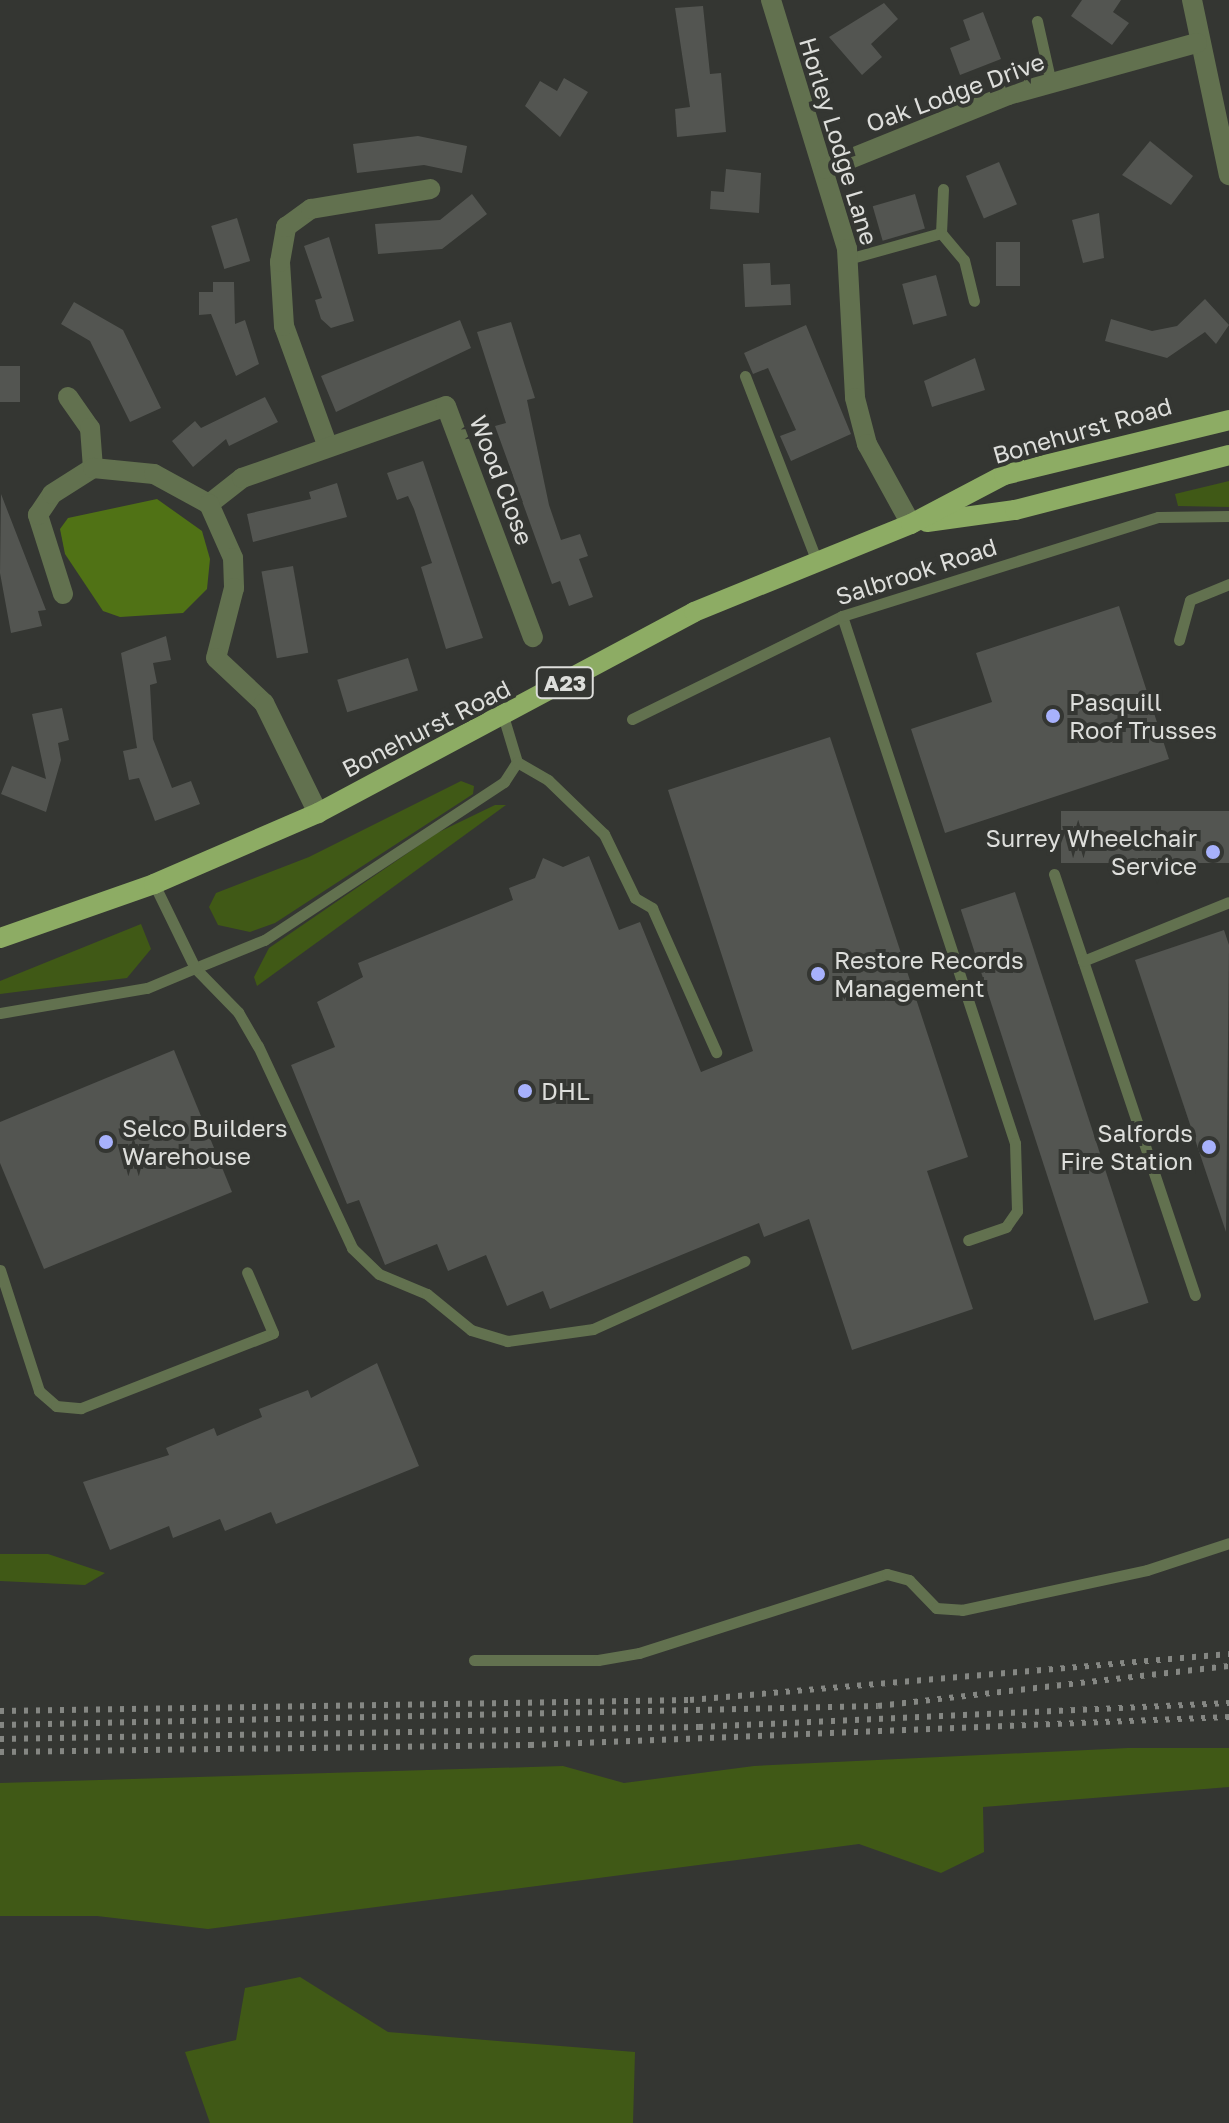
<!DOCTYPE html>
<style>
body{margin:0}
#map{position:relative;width:1229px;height:2123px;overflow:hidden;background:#343632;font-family:"Golos Text",sans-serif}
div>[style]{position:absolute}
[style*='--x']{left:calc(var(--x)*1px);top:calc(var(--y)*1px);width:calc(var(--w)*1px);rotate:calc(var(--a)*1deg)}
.green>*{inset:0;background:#405916}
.water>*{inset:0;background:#507215}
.building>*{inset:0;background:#535551;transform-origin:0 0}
.lane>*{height:11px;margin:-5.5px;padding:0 5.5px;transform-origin:5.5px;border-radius:5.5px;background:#62714f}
.street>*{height:20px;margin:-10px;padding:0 10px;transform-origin:10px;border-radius:10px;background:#62714f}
.primary>*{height:20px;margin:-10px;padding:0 10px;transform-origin:10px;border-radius:10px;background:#8dac64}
.rail>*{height:6px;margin-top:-3px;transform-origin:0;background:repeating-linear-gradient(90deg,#858783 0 4px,transparent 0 12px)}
.dots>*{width:22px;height:22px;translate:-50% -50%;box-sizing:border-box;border:4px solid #343632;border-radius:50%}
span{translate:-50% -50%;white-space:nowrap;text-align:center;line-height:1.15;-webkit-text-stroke:8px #343632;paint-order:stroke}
.shield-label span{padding:2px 6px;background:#343632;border:2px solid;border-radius:6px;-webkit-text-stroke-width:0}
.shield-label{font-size:22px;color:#dddedb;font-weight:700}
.street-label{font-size:24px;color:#dddedb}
.poi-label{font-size:24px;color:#dddedb}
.left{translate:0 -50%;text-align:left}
.right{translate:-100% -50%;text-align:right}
</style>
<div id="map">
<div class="green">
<div style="clip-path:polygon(1229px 481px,1229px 507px,1178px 506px,1175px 494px)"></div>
<div style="clip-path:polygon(461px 781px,474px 786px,473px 794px,275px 923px,250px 932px,218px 925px,209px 907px,216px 893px,309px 857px)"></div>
<div style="clip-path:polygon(495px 805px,506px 805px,257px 986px,254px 977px,269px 948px,437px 833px)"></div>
<div style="clip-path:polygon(141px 924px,151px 949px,127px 978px,0 994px,0 981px)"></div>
<div style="clip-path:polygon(0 1554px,48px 1554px,105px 1573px,85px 1585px,0 1581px)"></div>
<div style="clip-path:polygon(1128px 1748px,1229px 1748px,1229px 1787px,983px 1807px,984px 1852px,941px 1873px,859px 1844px,208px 1929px,97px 1916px,0 1916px,0 1783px,563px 1766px,624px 1783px,754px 1766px)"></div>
<div style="clip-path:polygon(300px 1977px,388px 2032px,635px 2052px,633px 2123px,210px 2123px,185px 2052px,236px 2040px,245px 1988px)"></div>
</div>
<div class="water">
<div style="clip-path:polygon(157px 499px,202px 531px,210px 559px,207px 589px,183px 613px,120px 617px,103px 611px,65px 554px,60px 529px,68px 518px)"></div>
</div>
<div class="building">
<div style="clip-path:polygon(1082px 0,1121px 0,1113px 12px,1129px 23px,1112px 45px,1071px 16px)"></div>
<div style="clip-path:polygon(884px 3px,898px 19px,871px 44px,882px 57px,862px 75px,829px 37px)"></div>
<div style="clip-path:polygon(703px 6px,710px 74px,721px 73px,726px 132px,677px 137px,675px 109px,690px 107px,675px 8px)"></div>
<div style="clip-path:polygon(983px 12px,1001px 59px,960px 75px,950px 48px,970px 40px,963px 20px)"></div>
<div style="clip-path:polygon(564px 78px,588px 92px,560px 137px,525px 106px,540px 81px,557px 91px)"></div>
<div style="clip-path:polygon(418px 136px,467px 146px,462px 173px,424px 165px,357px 173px,353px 144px)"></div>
<div style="clip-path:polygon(1150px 141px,1193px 176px,1171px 205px,1122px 175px)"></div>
<div style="left:999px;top:162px;width:46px;height:36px;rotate:67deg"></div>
<div style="clip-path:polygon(726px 169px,761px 173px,759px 213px,710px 209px,711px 191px,724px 192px)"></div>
<div style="clip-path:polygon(472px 194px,487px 214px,442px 249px,378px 254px,375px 224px,440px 220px)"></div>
<div style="left:915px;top:194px;width:36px;height:44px;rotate:74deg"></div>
<div style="clip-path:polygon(1099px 213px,1104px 258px,1083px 263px,1072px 220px)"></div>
<div style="left:237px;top:218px;width:45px;height:27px;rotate:73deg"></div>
<div style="clip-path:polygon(329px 237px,354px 321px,331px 328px,321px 319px,315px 300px,322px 298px,304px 246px)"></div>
<div style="left:996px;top:242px;width:24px;height:44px"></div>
<div style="clip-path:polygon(770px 263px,771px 285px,790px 284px,791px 305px,745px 307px,743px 264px)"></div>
<div style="left:936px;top:275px;width:42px;height:35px;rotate:75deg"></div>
<div style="clip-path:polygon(213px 282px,234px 282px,235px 324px,245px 320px,259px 364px,236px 376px,211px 314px,199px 315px,199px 292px,213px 292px)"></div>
<div style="clip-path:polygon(1205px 299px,1229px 325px,1216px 344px,1205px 332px,1167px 358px,1105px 341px,1111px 319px,1152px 331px,1177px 326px)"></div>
<div style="clip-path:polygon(74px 302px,123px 330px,161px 408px,130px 422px,90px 341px,61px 324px)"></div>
<div style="clip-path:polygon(460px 320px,471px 348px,336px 412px,321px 376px)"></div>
<div style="clip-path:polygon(511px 322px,535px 398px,527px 400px,549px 505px,561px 540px,580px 534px,588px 556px,579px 559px,593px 597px,569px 606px,560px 581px,552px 584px,495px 426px,506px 423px,477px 332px)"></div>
<div style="clip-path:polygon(806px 325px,851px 434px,791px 461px,780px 436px,796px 430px,768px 368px,753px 374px,744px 353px)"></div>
<div style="clip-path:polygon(975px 358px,985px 390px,932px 407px,924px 381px)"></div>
<div style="left:0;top:366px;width:20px;height:36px"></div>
<div style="clip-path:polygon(265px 397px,278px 422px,229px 446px,226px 439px,193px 467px,172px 441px,195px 421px,201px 428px)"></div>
<div style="clip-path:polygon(423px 461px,483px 638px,446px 649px,421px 567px,432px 563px,414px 509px,408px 496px,397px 500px,387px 473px)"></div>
<div style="clip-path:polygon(337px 483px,347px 517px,253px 542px,247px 514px,311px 499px,309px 492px)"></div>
<div style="clip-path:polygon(1px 494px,46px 610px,38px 611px,42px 626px,11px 633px,0 573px)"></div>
<div style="left:293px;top:566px;width:88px;height:32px;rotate:80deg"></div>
<div style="clip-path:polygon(1119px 606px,1169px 759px,945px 833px,911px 729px,992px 702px,976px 653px)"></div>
<div style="clip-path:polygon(166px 636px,171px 660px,153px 663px,157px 683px,150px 685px,153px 739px,172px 788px,191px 781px,200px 804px,155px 821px,139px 778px,129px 780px,123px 751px,137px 748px,121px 653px)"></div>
<div style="left:408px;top:658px;width:34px;height:74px;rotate:73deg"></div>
<div style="clip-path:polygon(62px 708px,69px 740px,58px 743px,61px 760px,46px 812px,1px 794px,12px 766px,46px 779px,32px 714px)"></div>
<div style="clip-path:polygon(830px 737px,968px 1157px,927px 1171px,973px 1309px,852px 1350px,809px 1219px,764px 1237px,759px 1223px,550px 1309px,543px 1291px,507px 1306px,486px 1255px,448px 1271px,437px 1244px,385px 1265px,359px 1200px,347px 1204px,291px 1065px,335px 1047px,317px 1002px,363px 977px,358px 963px,513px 900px,509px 888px,535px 878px,543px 858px,563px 867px,589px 856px,619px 930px,640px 922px,701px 1072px,753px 1051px,668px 790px)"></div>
<div style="left:1229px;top:811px;width:52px;height:168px;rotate:90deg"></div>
<div style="left:1015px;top:892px;width:432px;height:57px;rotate:72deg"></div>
<div style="clip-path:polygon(1224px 930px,1229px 945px,1226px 1232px,1135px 960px)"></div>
<div style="clip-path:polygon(174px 1050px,232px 1192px,44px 1269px,0 1163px,0 1122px)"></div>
<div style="clip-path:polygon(377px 1363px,419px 1466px,276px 1524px,271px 1512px,225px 1531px,220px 1519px,173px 1538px,169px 1526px,110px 1550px,83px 1482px,169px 1455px,166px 1448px,214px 1428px,217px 1436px,262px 1417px,259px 1409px,308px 1390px,311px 1398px)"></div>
</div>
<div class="lane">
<div style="--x:1037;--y:21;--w:64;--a:77.3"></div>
<div style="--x:941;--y:233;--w:44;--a:-87.4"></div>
<div style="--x:848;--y:259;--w:97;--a:-15.6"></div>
<div style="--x:941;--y:233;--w:35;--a:50"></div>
<div style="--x:964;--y:260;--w:42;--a:76.3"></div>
<div style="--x:745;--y:376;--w:196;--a:68.8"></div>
<div style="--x:842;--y:616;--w:555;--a:71.83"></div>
<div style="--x:1015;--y:1143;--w:68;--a:88.3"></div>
<div style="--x:1017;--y:1211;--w:19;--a:125"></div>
<div style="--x:1006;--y:1227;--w:40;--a:161.1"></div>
<div style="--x:1179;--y:640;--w:41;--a:-74.6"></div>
<div style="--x:1190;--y:600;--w:42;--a:-22.3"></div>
<div style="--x:504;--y:719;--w:45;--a:73.2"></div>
<div style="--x:517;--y:762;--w:24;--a:123"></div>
<div style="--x:504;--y:782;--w:287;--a:146.6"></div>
<div style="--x:264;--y:940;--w:74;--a:157.9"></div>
<div style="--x:195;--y:968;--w:62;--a:45.7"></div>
<div style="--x:238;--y:1012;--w:39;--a:60"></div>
<div style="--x:258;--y:1046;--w:223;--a:65"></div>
<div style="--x:352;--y:1248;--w:37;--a:44"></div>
<div style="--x:379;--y:1274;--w:52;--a:22.6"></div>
<div style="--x:427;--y:1294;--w:57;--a:39.3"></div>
<div style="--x:471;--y:1330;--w:38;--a:17"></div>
<div style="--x:507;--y:1341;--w:87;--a:-7.9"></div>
<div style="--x:593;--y:1329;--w:166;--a:-24.2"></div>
<div style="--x:632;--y:719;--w:234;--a:-26.1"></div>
<div style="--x:842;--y:616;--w:331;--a:-17.4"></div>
<div style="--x:1158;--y:517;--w:71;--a:-0.8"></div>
<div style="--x:517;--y:762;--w:36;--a:30"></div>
<div style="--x:548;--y:780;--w:78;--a:44"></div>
<div style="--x:604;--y:834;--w:71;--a:64.2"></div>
<div style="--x:635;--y:898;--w:20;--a:30"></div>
<div style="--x:652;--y:908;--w:158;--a:66"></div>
<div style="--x:1054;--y:874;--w:444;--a:71.5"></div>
<div style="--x:1083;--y:961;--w:157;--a:-22"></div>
<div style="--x:0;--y:1013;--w:149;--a:-9.7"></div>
<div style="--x:147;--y:988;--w:52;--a:-22.6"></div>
<div style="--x:195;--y:968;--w:93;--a:-116"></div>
<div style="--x:0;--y:1270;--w:127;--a:72.1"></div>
<div style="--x:39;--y:1391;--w:23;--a:41"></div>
<div style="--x:56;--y:1406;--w:25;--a:5"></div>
<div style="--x:81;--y:1408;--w:206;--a:-21.3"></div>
<div style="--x:273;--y:1333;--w:66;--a:-113.1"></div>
<div style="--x:474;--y:1660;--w:124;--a:0"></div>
<div style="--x:598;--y:1660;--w:42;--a:-9.7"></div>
<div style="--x:639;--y:1653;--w:260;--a:-17.7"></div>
<div style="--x:887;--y:1574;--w:23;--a:15"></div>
<div style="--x:909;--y:1580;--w:39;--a:46"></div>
<div style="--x:936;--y:1608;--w:26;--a:4"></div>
<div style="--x:962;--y:1610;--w:189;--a:-12.2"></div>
<div style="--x:1147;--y:1570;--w:86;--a:-18.2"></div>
</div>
<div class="street">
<div style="--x:771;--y:0;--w:260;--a:73"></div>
<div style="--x:847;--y:249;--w:149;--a:86.9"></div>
<div style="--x:855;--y:398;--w:48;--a:75.4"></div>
<div style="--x:867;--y:444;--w:91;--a:61.2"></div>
<div style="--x:1192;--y:0;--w:179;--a:78.1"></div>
<div style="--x:825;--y:169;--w:197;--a:-22"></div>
<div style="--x:1008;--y:95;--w:196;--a:-15.4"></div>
<div style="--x:68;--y:397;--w:38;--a:55"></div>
<div style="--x:90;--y:428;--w:40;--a:85.7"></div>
<div style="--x:328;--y:447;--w:129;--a:-110"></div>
<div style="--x:284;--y:326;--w:64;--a:-93.6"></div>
<div style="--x:280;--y:262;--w:36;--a:-80"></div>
<div style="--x:286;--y:227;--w:31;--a:-36"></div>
<div style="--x:311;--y:209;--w:121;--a:-9.5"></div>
<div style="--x:209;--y:504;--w:42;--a:-38.2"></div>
<div style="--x:242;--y:478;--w:216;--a:-19.4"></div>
<div style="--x:446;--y:406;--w:247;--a:69.4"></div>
<div style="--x:63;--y:594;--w:83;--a:-107.6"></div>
<div style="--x:38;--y:515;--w:25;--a:-56"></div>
<div style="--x:52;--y:494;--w:49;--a:-32.4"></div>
<div style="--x:93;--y:468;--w:61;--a:5.6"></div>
<div style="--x:154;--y:474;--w:63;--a:28.6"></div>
<div style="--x:209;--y:504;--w:59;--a:66"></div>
<div style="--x:233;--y:558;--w:30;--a:88"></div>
<div style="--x:234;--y:588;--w:72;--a:104.4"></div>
<div style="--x:216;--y:658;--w:66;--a:43.2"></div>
<div style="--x:264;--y:703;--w:123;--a:63.9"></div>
</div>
<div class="primary">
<div style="--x:927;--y:522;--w:89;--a:-7.8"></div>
<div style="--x:1015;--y:510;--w:221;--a:-14.4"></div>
<div style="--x:0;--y:938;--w:163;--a:-19.3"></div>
<div style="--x:154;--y:884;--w:179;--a:-23.4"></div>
<div style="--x:318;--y:813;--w:426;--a:-28.1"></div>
<div style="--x:694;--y:612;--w:234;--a:-22.1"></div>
<div style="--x:911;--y:524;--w:105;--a:-27.8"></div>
<div style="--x:1004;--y:475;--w:232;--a:-13.7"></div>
</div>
<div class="rail">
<div style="--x:0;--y:1711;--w:690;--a:-0.91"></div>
<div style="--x:690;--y:1700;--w:541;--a:-4.88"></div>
<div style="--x:0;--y:1725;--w:878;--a:-1.24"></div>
<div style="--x:878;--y:1706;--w:353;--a:-6.5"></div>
<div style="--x:0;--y:1739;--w:699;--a:-0.98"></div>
<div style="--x:699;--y:1727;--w:531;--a:-2.59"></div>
<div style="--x:0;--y:1752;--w:530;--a:-0.76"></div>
<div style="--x:530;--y:1745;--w:700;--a:-2.29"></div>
</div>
<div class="dots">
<div style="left:1053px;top:716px;background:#a7b1fc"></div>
<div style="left:1213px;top:852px;background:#a7b1fc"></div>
<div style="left:818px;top:974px;background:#a7b1fc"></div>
<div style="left:525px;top:1091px;background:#a7b1fc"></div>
<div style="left:106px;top:1142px;background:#a7b1fc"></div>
<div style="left:1209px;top:1147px;background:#a7b1fc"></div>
</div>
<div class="shield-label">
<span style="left:565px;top:683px">A23</span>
</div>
<div class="street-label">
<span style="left:955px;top:92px;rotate:-20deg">Oak Lodge Drive</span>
<span style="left:839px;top:141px;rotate:73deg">Horley Lodge Lane</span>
<span style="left:1082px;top:430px;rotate:-16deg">Bonehurst Road</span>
<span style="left:502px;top:480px;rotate:69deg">Wood Close</span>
<span style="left:916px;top:571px;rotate:-18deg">Salbrook Road</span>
<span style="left:426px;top:728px;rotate:-27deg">Bonehurst Road</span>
</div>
<div class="poi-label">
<span class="left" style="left:1069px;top:716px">Pasquill<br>Roof Trusses</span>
<span class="right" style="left:1197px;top:852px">Surrey Wheelchair<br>Service</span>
<span class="left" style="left:834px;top:974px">Restore Records<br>Management</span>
<span class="left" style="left:541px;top:1091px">DHL</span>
<span class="left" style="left:122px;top:1142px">Selco Builders<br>Warehouse</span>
<span class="right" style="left:1193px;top:1147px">Salfords<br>Fire Station</span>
</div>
</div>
